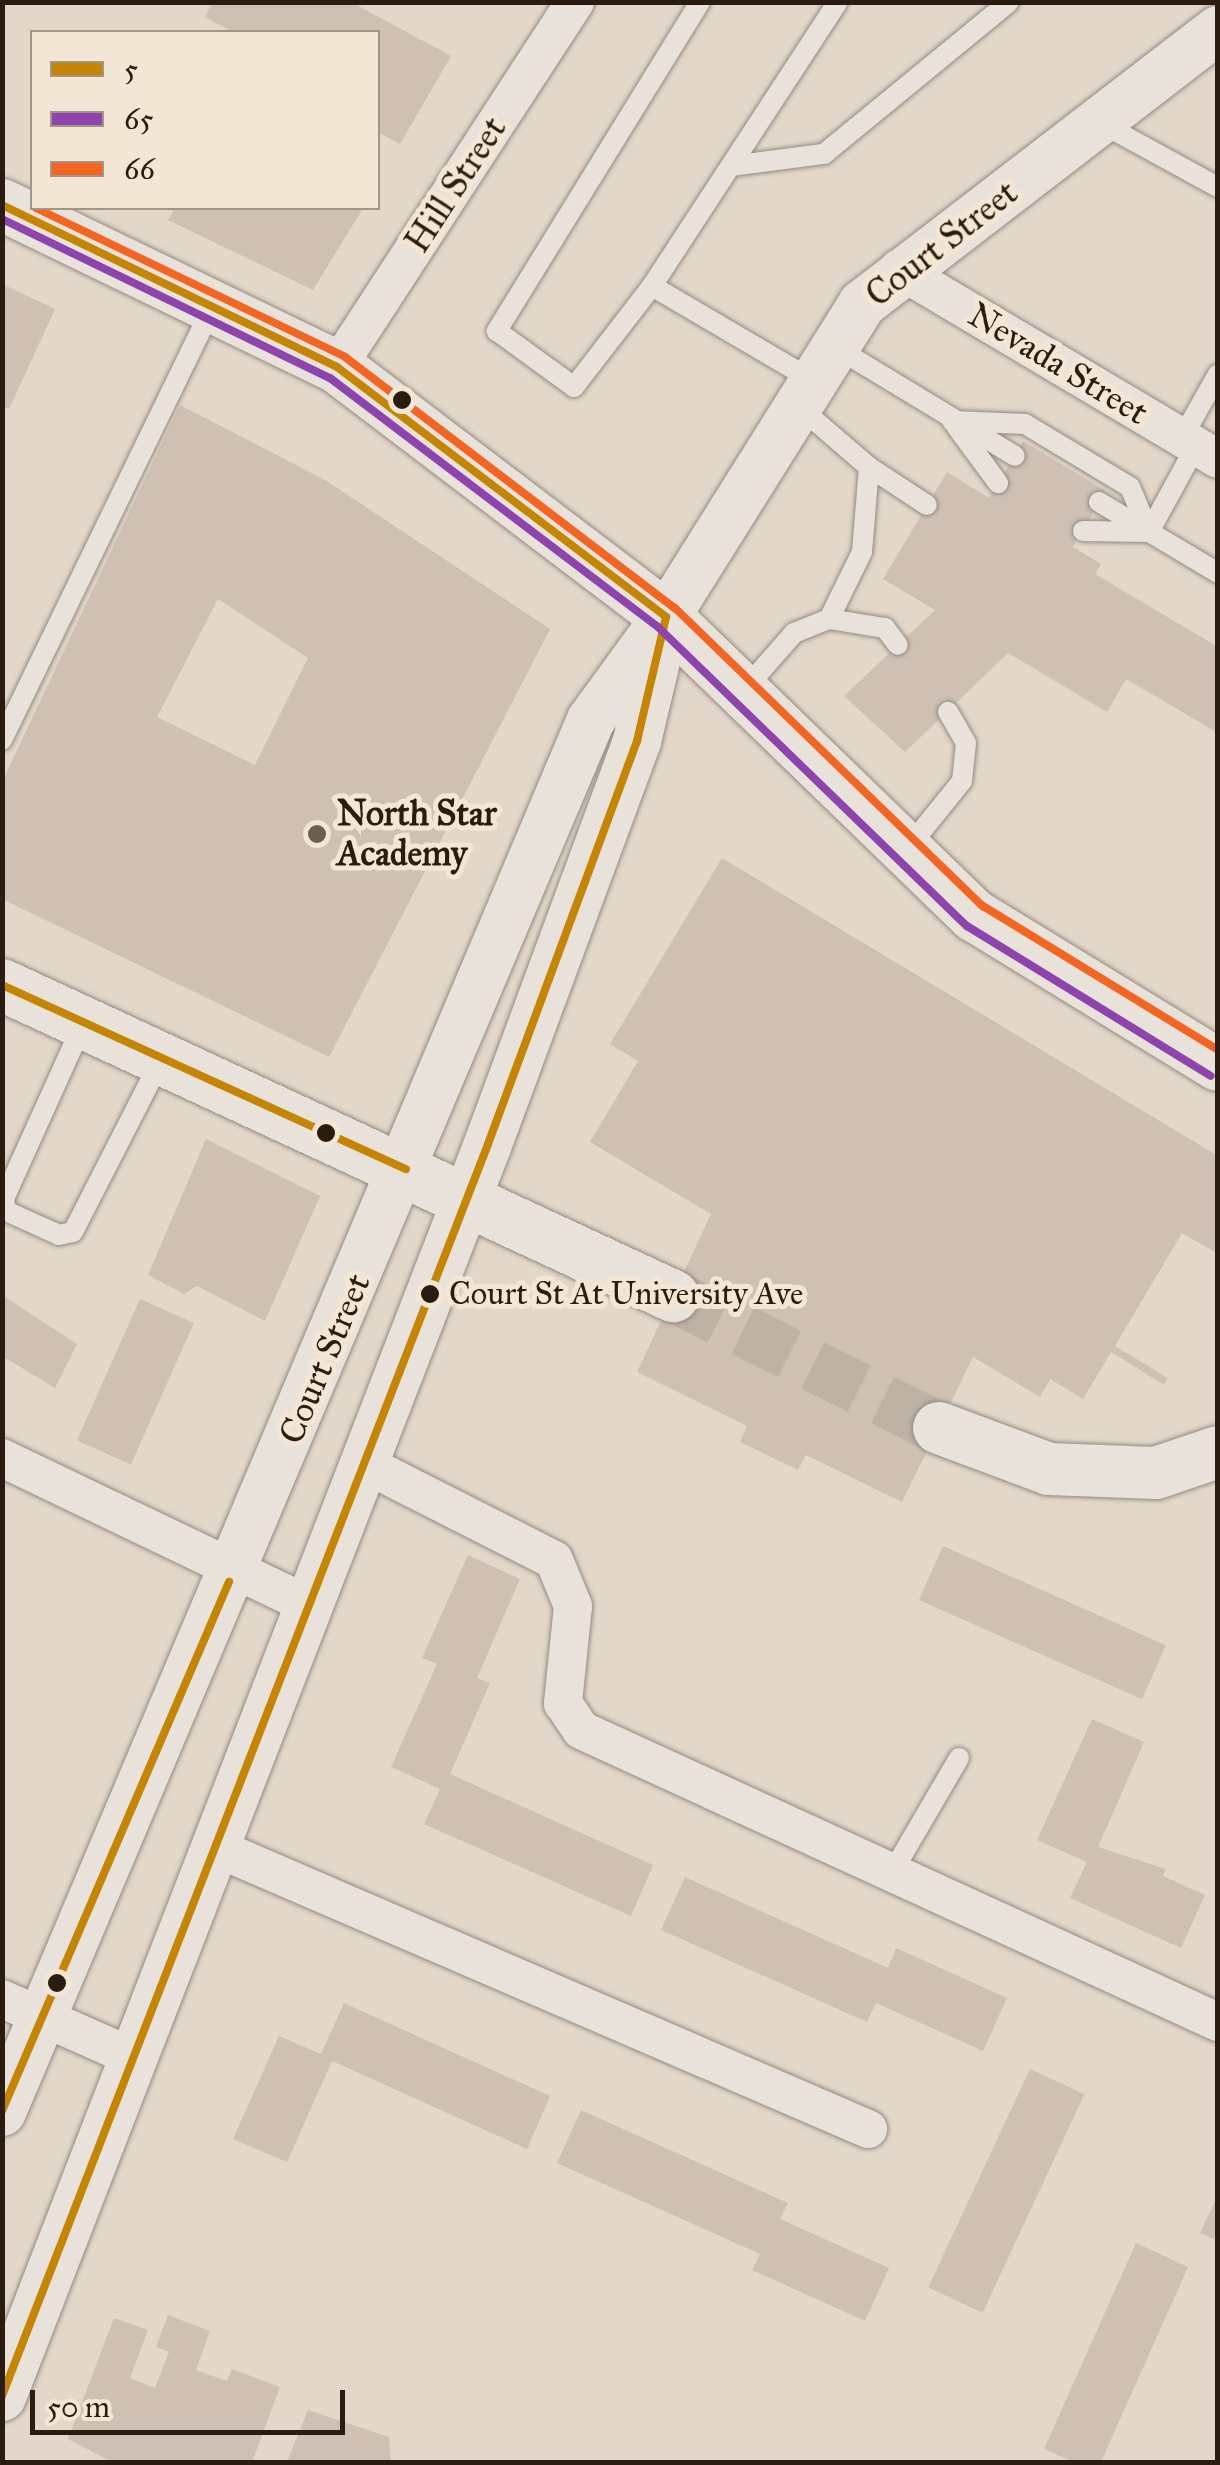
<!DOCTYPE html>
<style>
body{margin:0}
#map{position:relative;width:1220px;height:2465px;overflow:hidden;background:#e2d7c8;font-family:"IM FELL Great Primer",serif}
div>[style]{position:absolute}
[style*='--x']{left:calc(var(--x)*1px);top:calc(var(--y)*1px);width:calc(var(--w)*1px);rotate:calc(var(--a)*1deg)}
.building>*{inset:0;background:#cfc0b3;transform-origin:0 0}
.secondary-tunnel>*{height:52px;margin-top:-26px;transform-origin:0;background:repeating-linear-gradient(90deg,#bdb2a4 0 52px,transparent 0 78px)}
.roads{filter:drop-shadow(0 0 2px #938b81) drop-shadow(0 0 2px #938b81)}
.service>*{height:20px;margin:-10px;padding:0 10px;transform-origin:10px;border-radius:10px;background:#e8e2db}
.minor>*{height:38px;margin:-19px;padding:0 19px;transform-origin:19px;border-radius:19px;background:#e8e2db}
.tertiary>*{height:48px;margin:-24px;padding:0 24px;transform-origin:24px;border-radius:24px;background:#e8e2db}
.secondary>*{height:52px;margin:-26px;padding:0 26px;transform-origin:26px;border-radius:26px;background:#e8e2db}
.bus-1>*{height:8px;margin:-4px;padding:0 4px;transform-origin:4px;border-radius:4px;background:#c48404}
.bus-2>*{height:8px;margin:-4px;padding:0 4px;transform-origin:4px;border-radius:4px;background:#8e44ad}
.bus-3>*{height:8px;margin:-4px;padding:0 4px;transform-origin:4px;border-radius:4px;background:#f26522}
.dots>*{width:28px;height:28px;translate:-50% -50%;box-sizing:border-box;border:5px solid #f3e6d4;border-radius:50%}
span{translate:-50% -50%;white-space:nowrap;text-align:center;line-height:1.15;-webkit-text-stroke:10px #f3e6d4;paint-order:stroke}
.bus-label{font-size:32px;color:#2b1c12}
.left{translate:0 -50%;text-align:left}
.street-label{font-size:35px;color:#2b1c12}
.poi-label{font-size:35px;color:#2b1c12;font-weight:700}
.frame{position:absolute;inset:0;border:5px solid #2b1c12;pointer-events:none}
.legend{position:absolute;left:30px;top:30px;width:350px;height:180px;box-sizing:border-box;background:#f3e6d4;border:2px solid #a39586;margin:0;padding:12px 18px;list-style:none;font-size:30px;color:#2b1c12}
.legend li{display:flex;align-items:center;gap:20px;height:50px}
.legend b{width:50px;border:2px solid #a39586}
.scale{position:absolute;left:30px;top:2390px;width:315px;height:45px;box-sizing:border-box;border:5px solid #2b1c12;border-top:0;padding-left:12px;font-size:30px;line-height:35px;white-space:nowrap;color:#2b1c12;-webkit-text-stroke:8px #f3e6d4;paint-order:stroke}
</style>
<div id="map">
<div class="building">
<div style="clip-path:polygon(213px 2px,351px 2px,451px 56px,400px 144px,378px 132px,378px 32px,233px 32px,205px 17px)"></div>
<div style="clip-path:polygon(175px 208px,363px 208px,313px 290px,168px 220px)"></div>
<div style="clip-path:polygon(2px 284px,55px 309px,9px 409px,2px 406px)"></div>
<div style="clip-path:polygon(evenodd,180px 405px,325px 480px,550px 629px,329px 1057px,2px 899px,2px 782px,180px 405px,218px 599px,308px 658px,255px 765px,157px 717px,218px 599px)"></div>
<div style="clip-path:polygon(1023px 441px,1106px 491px,1073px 547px,1101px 564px,1095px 574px,1218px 647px,1218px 733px,1126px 679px,1107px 712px,1008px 653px,905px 752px,844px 696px,935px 610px,883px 579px,947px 472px,989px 498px)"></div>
<div style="clip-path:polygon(722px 858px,1218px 1156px,1218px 1254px,1182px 1233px,1115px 1346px,1168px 1378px,1164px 1385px,1111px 1352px,1083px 1399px,1050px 1379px,1040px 1397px,973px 1357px,902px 1502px,806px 1455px,798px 1470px,740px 1442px,747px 1426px,637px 1372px,711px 1214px,590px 1142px,638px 1061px,610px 1044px)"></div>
<div style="clip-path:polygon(206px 1139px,320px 1196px,265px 1321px,197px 1286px,184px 1294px,148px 1275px)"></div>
<div style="clip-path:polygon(2px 1295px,77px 1344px,55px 1388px,2px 1356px)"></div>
<div style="left:140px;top:1299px;width:59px;height:155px;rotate:24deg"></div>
<div style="left:943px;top:1546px;width:244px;height:59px;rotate:24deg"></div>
<div style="clip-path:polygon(468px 1555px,520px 1579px,477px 1678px,490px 1683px,450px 1774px,653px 1865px,631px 1916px,424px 1824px,440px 1789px,391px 1767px,437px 1664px,422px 1658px)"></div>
<div style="clip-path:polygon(1092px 1719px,1144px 1742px,1098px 1847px,1166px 1869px,1163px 1876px,1205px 1895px,1181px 1948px,1070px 1898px,1087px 1862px,1037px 1840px)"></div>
<div style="clip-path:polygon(685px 1877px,888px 1968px,896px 1948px,1007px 1998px,983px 2051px,876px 2003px,867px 2022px,661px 1930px)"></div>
<div style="clip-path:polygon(344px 2003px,550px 2096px,527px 2149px,332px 2061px,287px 2162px,233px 2139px,279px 2036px,321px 2054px)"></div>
<div style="left:1030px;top:2069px;width:60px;height:241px;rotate:25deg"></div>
<div style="clip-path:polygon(581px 2110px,788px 2203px,780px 2219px,889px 2268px,865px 2321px,752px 2270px,760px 2254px,557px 2163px)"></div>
<div style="clip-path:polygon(1218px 2195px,1218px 2241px,1200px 2233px)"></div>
<div style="clip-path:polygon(1136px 2243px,1188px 2267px,1101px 2462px,1074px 2462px,1044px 2449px)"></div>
<div style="clip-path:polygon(168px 2315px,210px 2331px,196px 2370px,227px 2381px,232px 2369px,280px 2387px,252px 2462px,112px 2462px,68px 2439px,114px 2318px,148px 2330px,130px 2378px,155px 2388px,169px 2352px,156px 2347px)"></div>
<div style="clip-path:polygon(308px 2410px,389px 2437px,391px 2462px,287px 2462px)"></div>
</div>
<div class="secondary-tunnel">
<div style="--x:673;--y:1296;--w:297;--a:26.4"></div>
</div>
<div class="roads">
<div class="service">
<div style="--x:700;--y:2;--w:387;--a:121.7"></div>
<div style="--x:497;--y:331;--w:95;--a:36"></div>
<div style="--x:574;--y:387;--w:128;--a:-52.3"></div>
<div style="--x:652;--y:286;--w:339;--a:-56.8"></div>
<div style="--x:1101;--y:123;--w:133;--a:28.7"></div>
<div style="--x:731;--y:166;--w:94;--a:-7.4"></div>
<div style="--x:824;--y:154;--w:239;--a:-39.4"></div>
<div style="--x:652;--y:286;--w:188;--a:30.4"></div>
<div style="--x:835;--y:347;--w:210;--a:31.2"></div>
<div style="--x:798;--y:406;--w:94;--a:40.7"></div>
<div style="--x:869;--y:467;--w:85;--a:94.7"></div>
<div style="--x:862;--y:552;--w:75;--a:116.2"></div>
<div style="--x:952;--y:421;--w:73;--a:2.4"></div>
<div style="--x:1025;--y:424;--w:122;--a:31"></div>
<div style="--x:1130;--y:487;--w:49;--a:67.1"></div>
<div style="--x:956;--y:426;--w:71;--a:53.6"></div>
<div style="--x:1182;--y:438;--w:73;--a:-60.6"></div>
<div style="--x:869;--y:467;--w:69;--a:33.2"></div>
<div style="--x:1099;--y:502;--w:139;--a:30.8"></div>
<div style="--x:1083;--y:531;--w:64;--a:0.9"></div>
<div style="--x:1149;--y:532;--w:98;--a:-61.3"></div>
<div style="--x:744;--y:690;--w:76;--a:-48.7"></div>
<div style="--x:794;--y:633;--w:38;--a:-22"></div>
<div style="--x:829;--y:619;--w:57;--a:9.1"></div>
<div style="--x:885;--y:628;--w:21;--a:53"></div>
<div style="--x:2;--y:740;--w:479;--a:-64.1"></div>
<div style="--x:908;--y:848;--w:86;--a:-51.1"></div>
<div style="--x:962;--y:781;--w:38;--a:-84"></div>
<div style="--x:966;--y:743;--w:36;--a:-120"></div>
<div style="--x:82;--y:1026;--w:190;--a:114.3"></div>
<div style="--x:4;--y:1199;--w:12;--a:81"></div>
<div style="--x:6;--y:1211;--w:58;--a:24.4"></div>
<div style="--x:59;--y:1235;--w:14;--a:-12"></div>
<div style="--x:73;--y:1232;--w:195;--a:-62.9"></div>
<div style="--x:893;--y:1871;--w:131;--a:-59.7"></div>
</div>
<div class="minor">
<div style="--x:898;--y:269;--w:372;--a:30.7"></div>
<div style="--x:337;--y:367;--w:436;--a:-56.9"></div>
<div style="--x:2;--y:1458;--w:338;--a:25.6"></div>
<div style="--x:361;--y:1462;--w:216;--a:26.9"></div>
<div style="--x:554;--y:1560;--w:50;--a:67.6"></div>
<div style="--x:573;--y:1606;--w:98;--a:95.9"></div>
<div style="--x:563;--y:1703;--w:32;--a:56"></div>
<div style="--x:581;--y:1730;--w:701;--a:24.63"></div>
<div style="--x:219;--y:1849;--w:707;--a:23.34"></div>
<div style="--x:2;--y:1999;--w:148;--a:24"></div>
</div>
<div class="tertiary">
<div style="--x:2;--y:2112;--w:1511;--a:-67.07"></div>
<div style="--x:591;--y:720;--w:127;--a:-53.9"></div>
<div style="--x:666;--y:617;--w:369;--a:-57.9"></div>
<div style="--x:862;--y:304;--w:449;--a:-37.6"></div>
<div style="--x:2;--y:2397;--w:1344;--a:-68.8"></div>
<div style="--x:488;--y:1144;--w:430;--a:-69.7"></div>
<div style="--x:637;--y:741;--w:108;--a:-76.6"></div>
</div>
<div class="secondary">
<div style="--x:2;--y:205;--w:372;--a:25.8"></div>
<div style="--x:337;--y:367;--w:413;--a:37.2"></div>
<div style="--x:666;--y:617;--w:430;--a:44.1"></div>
<div style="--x:975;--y:916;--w:285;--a:31.5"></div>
<div style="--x:2;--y:985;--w:740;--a:24.87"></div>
<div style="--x:939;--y:1428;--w:117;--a:20.4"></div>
<div style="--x:1049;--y:1469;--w:107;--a:2.1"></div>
<div style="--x:1156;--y:1473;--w:65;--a:-18.7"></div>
</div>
</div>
<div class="bus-1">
<div style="--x:2;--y:205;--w:372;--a:25.8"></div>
<div style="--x:337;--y:367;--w:413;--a:37.2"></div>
<div style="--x:2;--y:985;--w:444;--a:24.5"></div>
<div style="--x:2;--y:2111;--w:576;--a:-66.78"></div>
<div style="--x:2;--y:2396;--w:1343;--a:-68.78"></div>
<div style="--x:488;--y:1144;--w:430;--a:-69.7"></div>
<div style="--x:637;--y:741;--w:127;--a:-76.8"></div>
</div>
<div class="bus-2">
<div style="--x:2;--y:219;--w:365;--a:25.9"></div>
<div style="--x:330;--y:378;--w:412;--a:37.2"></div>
<div style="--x:658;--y:627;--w:430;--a:44.1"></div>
<div style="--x:967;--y:926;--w:286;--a:31.6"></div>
</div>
<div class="bus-3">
<div style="--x:36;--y:208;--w:343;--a:25.7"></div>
<div style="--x:345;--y:357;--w:415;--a:37.3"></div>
<div style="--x:675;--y:608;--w:429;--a:44.1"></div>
<div style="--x:983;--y:906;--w:276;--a:31.5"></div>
</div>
<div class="dots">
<div style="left:402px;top:400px;background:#2b1c12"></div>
<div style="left:317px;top:834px;background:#6b5d52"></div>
<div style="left:326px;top:1133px;background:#2b1c12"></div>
<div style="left:430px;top:1294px;background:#2b1c12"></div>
<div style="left:57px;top:1983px;background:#2b1c12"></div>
</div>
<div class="bus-label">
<span class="left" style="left:449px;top:1294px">Court St At University Ave</span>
</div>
<div class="street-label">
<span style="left:456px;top:185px;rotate:-57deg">Hill Street</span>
<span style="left:942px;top:244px;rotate:-38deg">Court Street</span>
<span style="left:1058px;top:364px;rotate:31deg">Nevada Street</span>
<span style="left:325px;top:1359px;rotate:-67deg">Court Street</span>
</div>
<div class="poi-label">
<span class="left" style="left:337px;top:834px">North Star<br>Academy</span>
</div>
<div class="frame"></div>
<ul class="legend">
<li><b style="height:12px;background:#c48404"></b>5</li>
<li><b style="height:12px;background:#8e44ad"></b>65</li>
<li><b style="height:12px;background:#f26522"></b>66</li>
</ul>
<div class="scale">50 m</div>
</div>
